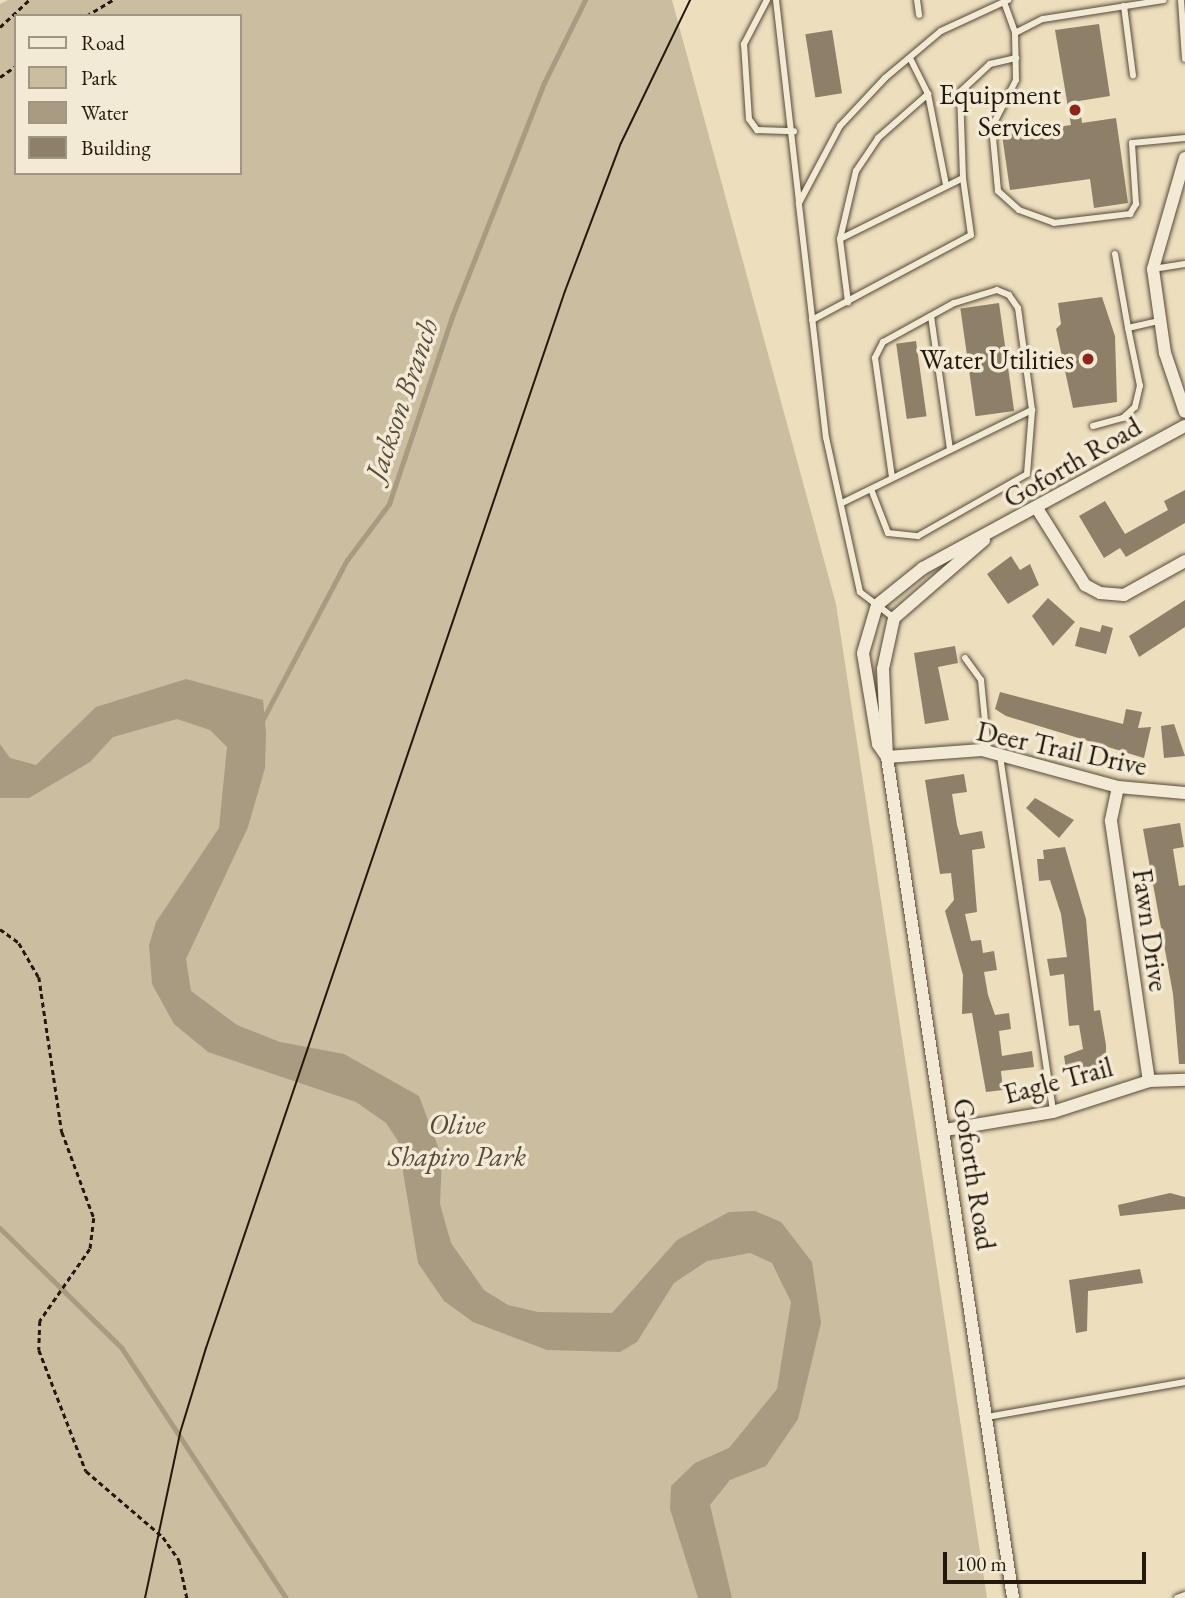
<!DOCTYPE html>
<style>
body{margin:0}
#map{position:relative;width:1185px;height:1598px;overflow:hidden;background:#eddfbe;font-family:"EB Garamond",serif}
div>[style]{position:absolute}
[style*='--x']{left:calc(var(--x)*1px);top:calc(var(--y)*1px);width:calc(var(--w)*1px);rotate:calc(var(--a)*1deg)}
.green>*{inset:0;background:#cbbda0}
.water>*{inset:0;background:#a99b81}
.stream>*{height:4.5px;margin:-2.25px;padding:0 2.25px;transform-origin:2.25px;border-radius:2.25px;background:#a99b81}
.building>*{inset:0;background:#8d7f68;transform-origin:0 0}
.path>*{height:2.5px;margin-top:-1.25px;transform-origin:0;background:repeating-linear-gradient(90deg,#24170b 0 5px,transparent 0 8.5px)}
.roads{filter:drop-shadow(0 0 2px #564938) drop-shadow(0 0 2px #564938)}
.lane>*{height:6px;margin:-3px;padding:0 3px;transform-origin:3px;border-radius:3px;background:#f3ead5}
.street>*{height:12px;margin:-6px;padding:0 6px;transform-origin:6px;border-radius:6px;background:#f3ead5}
.tram>*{height:2px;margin:-1px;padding:0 1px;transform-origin:1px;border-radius:1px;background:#24170b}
.dots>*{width:19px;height:19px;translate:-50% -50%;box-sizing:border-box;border:4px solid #f3ead5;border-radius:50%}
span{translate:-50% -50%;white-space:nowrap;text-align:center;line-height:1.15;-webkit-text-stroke:7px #f3ead5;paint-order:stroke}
.poi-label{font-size:28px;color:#24170b}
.right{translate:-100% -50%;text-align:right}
.street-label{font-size:28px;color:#24170b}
.park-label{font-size:28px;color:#564938;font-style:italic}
.water-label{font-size:30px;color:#594c3a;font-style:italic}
.legend{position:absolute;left:14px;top:14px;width:228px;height:161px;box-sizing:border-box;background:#f3ead5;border:2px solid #a09684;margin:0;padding:9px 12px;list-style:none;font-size:21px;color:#24170b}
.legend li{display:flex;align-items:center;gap:14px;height:35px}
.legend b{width:35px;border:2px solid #a09684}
.scale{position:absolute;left:943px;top:1552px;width:203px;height:32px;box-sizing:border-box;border:4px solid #24170b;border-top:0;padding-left:9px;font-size:21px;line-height:24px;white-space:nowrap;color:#24170b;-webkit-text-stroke:5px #f3ead5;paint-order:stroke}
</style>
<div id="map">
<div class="green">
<div style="clip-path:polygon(evenodd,8px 0,672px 0,836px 604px,987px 1598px,0 1598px,0 4px,8px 0,16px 16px,240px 16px,240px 173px,16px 173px,16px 16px)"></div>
</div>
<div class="water">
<div style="clip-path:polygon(186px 679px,263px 700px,266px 732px,265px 768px,248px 827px,186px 959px,191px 991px,237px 1025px,280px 1042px,344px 1054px,419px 1096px,442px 1157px,440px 1204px,451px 1243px,484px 1290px,508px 1305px,538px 1312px,612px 1313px,677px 1240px,729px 1212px,755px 1211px,781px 1222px,812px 1262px,821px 1323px,798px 1419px,766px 1466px,730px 1480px,710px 1505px,732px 1598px,698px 1598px,670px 1509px,671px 1486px,695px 1463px,729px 1448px,777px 1389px,791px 1302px,772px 1263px,750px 1253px,707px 1261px,674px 1283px,637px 1342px,620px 1352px,547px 1350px,473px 1322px,444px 1301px,418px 1263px,398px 1141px,386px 1123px,356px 1102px,208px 1052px,174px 1024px,152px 984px,149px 945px,156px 922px,219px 828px,227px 747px,210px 730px,177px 719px,113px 737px,90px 762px,29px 798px,0 798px,0 744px,10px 758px,36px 765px,96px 707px)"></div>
</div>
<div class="stream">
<div style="--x:262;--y:721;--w:182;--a:-62.2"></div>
<div style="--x:347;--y:560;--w:70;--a:-53.1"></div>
<div style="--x:389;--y:504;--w:200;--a:-71.4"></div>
<div style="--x:453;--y:314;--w:248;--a:-68.5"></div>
<div style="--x:544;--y:83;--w:93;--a:-63.7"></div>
<div style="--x:0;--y:1228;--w:171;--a:44.5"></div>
<div style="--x:122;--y:1348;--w:299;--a:56.7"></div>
</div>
<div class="building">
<div style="clip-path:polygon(1099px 24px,1110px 96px,1079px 101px,1082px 123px,1116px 118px,1128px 203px,1094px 208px,1090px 179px,1010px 190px,1002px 135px,1071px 125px,1055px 30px)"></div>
<div style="left:832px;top:30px;width:64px;height:27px;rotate:81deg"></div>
<div style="clip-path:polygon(1102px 297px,1115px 336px,1117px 402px,1073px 408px,1056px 329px,1061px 324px,1058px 303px)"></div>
<div style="left:999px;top:303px;width:109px;height:39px;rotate:82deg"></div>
<div style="left:916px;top:341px;width:76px;height:20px;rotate:82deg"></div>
<div style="clip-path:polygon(1185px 490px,1185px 523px,1126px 557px,1120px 548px,1104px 558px,1079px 516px,1105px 501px,1125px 534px,1168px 510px,1164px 501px)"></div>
<div style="clip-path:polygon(1011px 556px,1020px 570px,1030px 564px,1039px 585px,1008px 604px,987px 574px)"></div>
<div style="clip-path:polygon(1048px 598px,1075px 622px,1053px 646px,1032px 616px)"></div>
<div style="clip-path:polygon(1185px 600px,1185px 627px,1139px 657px,1129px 636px)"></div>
<div style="clip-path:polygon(1102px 625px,1113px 628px,1106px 654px,1075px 646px,1080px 627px,1100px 632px)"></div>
<div style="clip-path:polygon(955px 646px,958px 663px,938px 667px,949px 720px,925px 724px,914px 653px)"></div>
<div style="clip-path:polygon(1000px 692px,1123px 724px,1126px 709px,1142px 712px,1138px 728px,1151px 727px,1144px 758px,1006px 716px,995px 709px)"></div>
<div style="clip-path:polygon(1174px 724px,1185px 756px,1164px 758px,1161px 726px)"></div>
<div style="clip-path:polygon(964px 774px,967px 792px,952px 794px,957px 825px,960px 835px,982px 831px,985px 848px,972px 850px,977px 912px,965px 914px,971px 941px,981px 940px,983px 953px,994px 951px,997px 970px,984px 972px,988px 995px,995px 1015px,1009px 1013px,1011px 1029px,999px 1031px,1002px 1056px,1032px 1051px,1034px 1067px,1001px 1071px,1003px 1090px,986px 1092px,972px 1013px,962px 1014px,963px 975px,945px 911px,954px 900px,951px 873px,940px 874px,925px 780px)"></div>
<div style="clip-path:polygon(1035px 798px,1074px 820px,1059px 838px,1026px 808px)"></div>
<div style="clip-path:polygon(1180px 823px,1184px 847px,1173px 849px,1179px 886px,1185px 885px,1185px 1064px,1179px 1064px,1173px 994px,1143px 829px)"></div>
<div style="clip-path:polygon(1065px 847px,1086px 919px,1094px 1011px,1100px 1010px,1106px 1045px,1106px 1065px,1066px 1070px,1064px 1056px,1083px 1049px,1079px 1025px,1069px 1026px,1064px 974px,1050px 976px,1047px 959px,1067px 957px,1061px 914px,1050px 880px,1039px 881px,1037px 859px,1044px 859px,1043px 850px)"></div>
<div style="clip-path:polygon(1170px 1193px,1185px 1197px,1185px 1209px,1120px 1216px,1118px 1205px)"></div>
<div style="clip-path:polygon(1140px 1269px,1143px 1283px,1088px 1291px,1087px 1331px,1076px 1333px,1069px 1280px)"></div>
</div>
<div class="path">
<div style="--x:86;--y:16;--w:31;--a:-31"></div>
<div style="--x:0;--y:27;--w:40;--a:-43"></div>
<div style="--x:0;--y:77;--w:19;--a:-35"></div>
<div style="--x:0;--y:929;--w:24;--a:36"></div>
<div style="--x:19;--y:943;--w:39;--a:60"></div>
<div style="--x:39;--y:977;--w:157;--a:81.6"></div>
<div style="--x:62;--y:1132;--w:92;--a:69.6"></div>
<div style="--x:94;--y:1218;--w:31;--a:97"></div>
<div style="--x:90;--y:1249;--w:88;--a:124.8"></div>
<div style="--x:40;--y:1321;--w:29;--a:92"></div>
<div style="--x:39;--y:1350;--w:130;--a:68.8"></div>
<div style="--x:86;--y:1471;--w:101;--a:40.6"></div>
<div style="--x:163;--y:1537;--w:28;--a:55"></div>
<div style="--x:179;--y:1560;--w:39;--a:78"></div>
</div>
<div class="roads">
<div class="lane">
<div style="--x:767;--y:0;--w:50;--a:117.6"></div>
<div style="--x:744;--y:44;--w:75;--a:86.2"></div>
<div style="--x:749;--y:119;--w:14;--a:54"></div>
<div style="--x:757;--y:130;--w:37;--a:2"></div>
<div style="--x:776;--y:0;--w:202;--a:83.5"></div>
<div style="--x:917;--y:0;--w:15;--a:82"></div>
<div style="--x:1181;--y:0;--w:59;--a:86.1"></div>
<div style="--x:1004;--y:2;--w:33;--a:70"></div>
<div style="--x:1015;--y:33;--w:47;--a:88.8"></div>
<div style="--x:1016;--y:80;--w:53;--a:117.1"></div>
<div style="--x:992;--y:127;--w:64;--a:84.6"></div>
<div style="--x:998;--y:191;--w:28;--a:42"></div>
<div style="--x:1019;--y:210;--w:37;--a:20"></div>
<div style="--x:1054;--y:223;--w:77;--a:-6.8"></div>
<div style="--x:1130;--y:214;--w:12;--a:-59"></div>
<div style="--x:1136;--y:204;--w:61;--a:-93.8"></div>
<div style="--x:1132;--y:143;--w:53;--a:-5.4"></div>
<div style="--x:1124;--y:6;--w:70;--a:82.6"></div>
<div style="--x:1015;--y:33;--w:31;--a:-27"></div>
<div style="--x:1043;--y:19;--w:122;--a:-8.9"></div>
<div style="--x:928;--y:94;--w:93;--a:78.8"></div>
<div style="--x:963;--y:178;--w:86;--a:-92"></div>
<div style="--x:960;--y:92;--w:41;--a:-43"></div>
<div style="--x:990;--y:64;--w:27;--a:-13"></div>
<div style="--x:840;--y:239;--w:64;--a:82.8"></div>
<div style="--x:1115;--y:254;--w:75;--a:80"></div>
<div style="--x:1153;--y:269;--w:32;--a:-9"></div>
<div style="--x:931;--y:316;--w:135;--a:81.9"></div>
<div style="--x:812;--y:320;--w:180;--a:-28.1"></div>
<div style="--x:971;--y:235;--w:58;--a:-98"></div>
<div style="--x:963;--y:178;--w:137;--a:153.6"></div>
<div style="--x:840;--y:239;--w:70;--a:-76.8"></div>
<div style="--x:856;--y:171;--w:40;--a:-56"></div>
<div style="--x:878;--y:138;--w:67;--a:-41.3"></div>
<div style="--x:928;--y:94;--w:40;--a:-116.6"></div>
<div style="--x:1093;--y:426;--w:31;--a:-15"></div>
<div style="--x:1123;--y:418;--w:16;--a:-43"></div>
<div style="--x:1135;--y:407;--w:22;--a:-77"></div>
<div style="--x:1140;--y:386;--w:59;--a:-101.7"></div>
<div style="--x:1128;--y:328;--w:32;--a:-13"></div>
<div style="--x:871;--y:489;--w:47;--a:68.9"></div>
<div style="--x:888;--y:533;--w:30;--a:6"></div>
<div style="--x:918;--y:536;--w:125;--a:-29.6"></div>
<div style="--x:1027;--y:474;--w:64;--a:-85.5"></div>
<div style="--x:842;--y:503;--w:212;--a:-26.1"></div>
<div style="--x:1032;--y:410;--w:103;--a:-97.8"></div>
<div style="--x:1018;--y:308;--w:16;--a:-125"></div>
<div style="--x:1009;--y:295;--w:13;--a:-157"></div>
<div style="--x:997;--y:290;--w:45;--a:163.2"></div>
<div style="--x:954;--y:303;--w:81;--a:151.2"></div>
<div style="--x:883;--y:342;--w:18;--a:117"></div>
<div style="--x:875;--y:358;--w:121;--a:81.9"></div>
<div style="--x:894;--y:618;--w:43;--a:-142.6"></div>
<div style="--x:860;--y:592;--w:158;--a:-102.4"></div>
<div style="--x:826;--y:438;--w:237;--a:-96.6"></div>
<div style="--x:799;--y:203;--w:87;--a:-62"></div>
<div style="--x:840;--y:126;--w:66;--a:-46.8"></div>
<div style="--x:885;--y:78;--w:73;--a:-40"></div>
<div style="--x:941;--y:31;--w:74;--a:-24.8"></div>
<div style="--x:965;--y:658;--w:27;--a:54"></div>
<div style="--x:981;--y:680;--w:71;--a:84.4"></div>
<div style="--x:1000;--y:756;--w:360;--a:81.5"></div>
<div style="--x:987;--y:1417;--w:201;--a:-10"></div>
<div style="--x:1177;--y:1598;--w:9;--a:-21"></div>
</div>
<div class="street">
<div style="--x:1185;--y:158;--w:116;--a:106.1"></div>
<div style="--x:1153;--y:269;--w:85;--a:81.9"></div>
<div style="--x:1165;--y:353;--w:62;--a:71.3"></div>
<div style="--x:1038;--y:510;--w:89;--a:57.9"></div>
<div style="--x:1085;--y:585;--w:17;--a:28"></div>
<div style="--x:1100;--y:593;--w:24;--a:5"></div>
<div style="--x:1124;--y:595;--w:70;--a:-29.1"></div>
<div style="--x:984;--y:540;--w:119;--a:139.1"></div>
<div style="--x:894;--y:618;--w:52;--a:102.2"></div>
<div style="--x:883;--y:669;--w:88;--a:87.4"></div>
<div style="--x:887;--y:757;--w:850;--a:81.48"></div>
<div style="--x:887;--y:757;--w:16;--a:-125"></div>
<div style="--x:878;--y:744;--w:92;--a:-99.4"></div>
<div style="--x:863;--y:653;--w:50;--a:-73.7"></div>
<div style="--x:877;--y:605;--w:59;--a:-38.8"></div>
<div style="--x:923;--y:568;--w:298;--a:-28.5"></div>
<div style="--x:887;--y:757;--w:95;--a:-4.2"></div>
<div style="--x:982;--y:750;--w:141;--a:15.2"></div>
<div style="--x:1118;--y:787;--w:67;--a:5.1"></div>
<div style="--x:1118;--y:787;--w:35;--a:102"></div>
<div style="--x:1111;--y:821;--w:263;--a:81.7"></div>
<div style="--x:945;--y:1130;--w:109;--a:-9.5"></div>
<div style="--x:1053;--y:1112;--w:101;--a:-17.9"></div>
<div style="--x:1149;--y:1081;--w:36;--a:-2"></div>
</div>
</div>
<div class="tram">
<div style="--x:145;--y:1598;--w:169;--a:-78"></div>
<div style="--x:180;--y:1433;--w:89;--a:-73"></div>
<div style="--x:206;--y:1348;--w:1116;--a:-71.24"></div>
<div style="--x:565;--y:291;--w:158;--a:-69.3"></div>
<div style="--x:621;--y:143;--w:159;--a:-64.2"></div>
</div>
<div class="dots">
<div style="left:1075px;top:110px;background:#8f2418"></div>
<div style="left:1088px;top:359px;background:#8f2418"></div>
</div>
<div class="poi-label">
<span class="right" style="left:1061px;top:110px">Equipment<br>Services</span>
<span class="right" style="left:1074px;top:359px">Water Utilities</span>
</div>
<div class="street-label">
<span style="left:1072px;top:462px;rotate:-30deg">Goforth Road</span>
<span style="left:1062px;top:748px;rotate:12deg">Deer Trail Drive</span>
<span style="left:1151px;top:930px;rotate:82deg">Fawn Drive</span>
<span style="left:1058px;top:1080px;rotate:-15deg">Eagle Trail</span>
<span style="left:975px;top:1174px;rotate:81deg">Goforth Road</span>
</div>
<div class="park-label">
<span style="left:457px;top:1140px">Olive<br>Shapiro Park</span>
</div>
<div class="water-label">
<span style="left:402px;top:399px;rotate:-71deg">Jackson Branch</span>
</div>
<ul class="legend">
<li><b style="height:9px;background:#f3ead5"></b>Road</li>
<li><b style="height:19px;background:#cbbda0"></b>Park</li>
<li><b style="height:19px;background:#a99b81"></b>Water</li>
<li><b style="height:19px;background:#8d7f68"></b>Building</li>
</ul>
<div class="scale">100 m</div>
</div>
